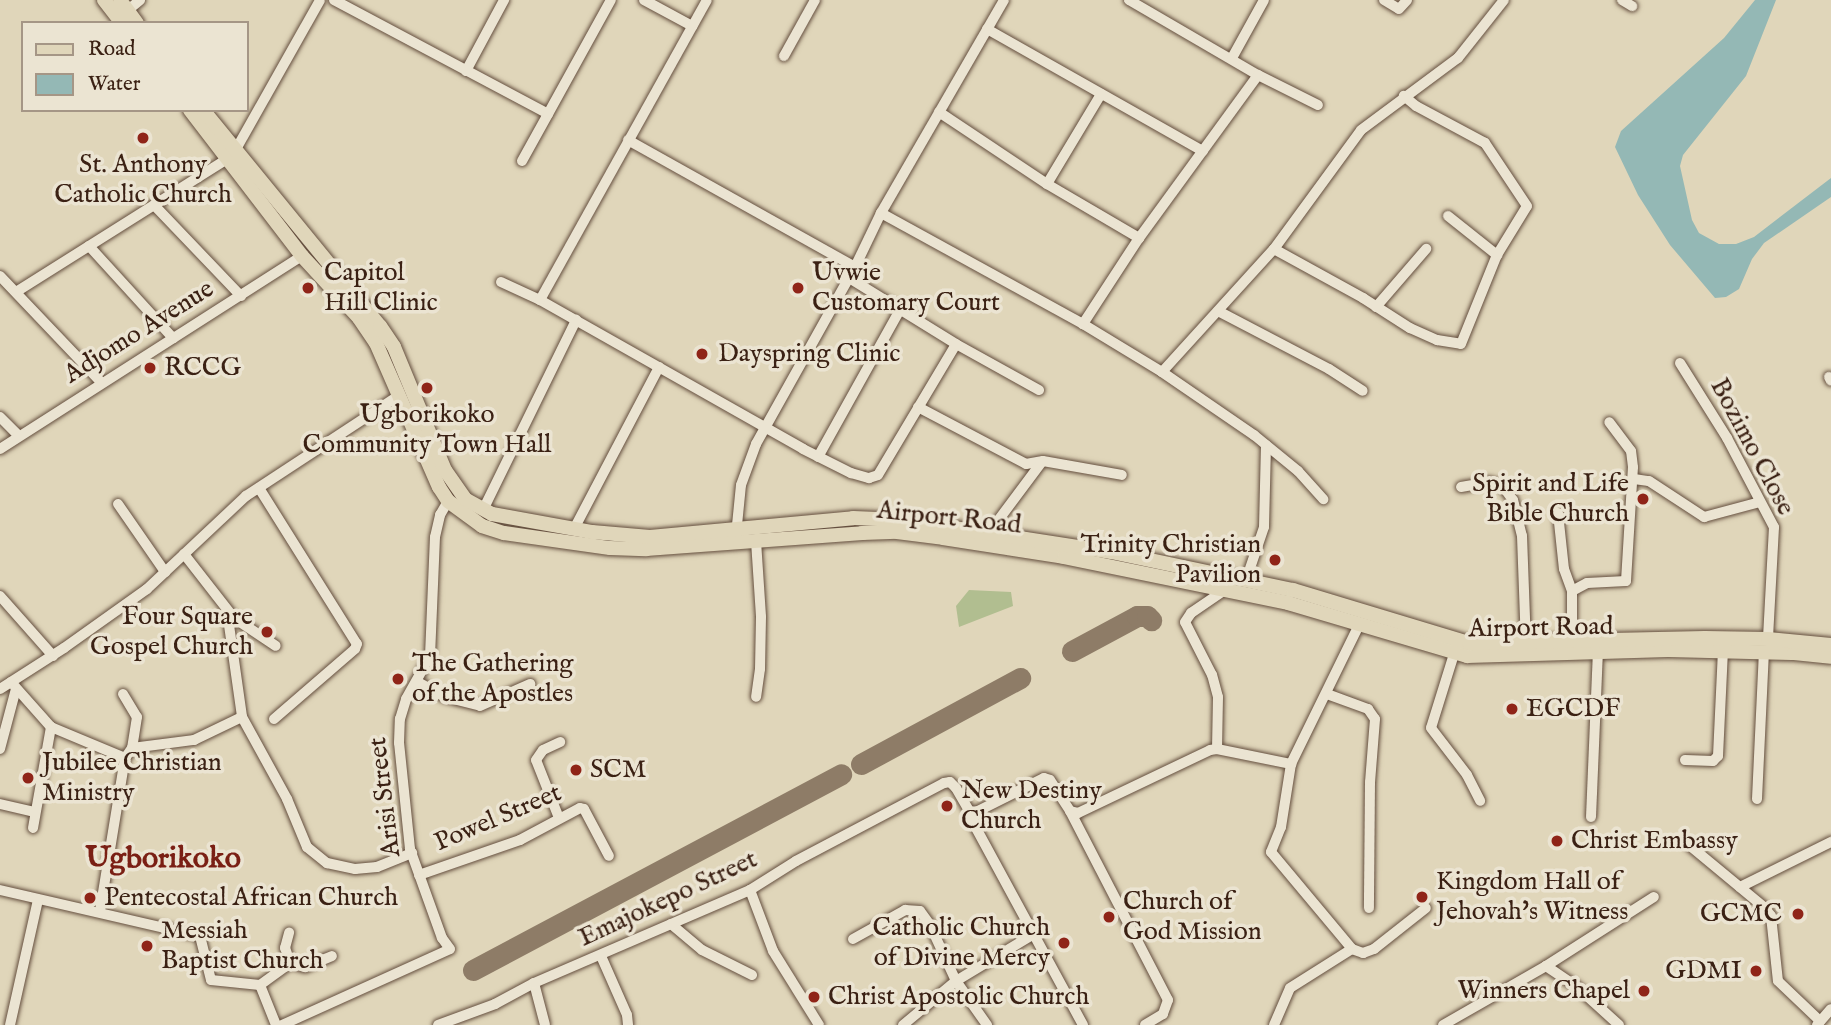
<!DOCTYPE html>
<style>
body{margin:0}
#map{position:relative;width:1831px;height:1025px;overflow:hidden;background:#e0d6ba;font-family:"IM FELL English",serif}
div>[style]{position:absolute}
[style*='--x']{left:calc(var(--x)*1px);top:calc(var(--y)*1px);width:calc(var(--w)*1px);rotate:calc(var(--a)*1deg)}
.green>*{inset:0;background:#b1be90}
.water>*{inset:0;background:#94b8b5}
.taxiway>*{height:21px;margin:-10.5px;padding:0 10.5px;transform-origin:10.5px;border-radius:10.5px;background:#8e7c67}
.roads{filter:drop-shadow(0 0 2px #644e3e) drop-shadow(0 0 2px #644e3e)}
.minor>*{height:10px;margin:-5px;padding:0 5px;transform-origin:5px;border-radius:5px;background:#ebe4d2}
.major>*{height:14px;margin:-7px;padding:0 7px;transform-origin:7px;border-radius:7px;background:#e0d6ba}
.dots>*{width:19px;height:19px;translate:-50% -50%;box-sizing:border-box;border:4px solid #ebe4d2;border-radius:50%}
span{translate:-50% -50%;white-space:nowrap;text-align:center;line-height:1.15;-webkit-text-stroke:7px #ebe4d2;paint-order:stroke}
.poi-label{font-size:26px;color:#3b2114}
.left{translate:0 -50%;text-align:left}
.right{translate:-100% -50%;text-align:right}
.street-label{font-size:26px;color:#3b2114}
.quarter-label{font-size:30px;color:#7a1f14;font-weight:700}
.legend{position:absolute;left:21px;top:21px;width:228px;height:91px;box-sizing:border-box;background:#ebe4d2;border:2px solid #a59686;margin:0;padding:9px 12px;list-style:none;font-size:21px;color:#3b2114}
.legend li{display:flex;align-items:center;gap:14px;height:35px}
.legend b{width:35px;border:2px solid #a59686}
</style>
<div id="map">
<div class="green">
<div style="clip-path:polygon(969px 590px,1011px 592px,1013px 606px,959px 627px,956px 606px)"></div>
</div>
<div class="water">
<div style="clip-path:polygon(1755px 0,1776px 0,1746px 76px,1683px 155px,1680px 166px,1692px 220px,1699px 233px,1719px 244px,1736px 244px,1754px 237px,1831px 178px,1831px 197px,1764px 243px,1752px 259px,1739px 289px,1726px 297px,1715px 298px,1670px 245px,1638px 195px,1615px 147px,1621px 131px,1724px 38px)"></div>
</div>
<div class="taxiway">
<div style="--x:1072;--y:651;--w:74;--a:-28.3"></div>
<div style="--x:1137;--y:616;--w:10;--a:0"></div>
<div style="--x:1147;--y:616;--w:6;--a:45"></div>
<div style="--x:861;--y:764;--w:181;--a:-28.4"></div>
<div style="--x:473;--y:970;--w:417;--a:-28"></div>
</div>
<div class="roads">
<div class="minor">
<div style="--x:334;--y:0;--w:242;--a:28"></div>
<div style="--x:548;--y:114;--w:130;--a:-61.1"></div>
<div style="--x:644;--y:0;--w:55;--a:28.4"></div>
<div style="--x:1129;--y:0;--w:149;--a:30.2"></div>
<div style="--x:1258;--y:75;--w:67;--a:26.6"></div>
<div style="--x:1384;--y:0;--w:17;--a:31"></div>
<div style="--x:1399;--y:9;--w:12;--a:-48"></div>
<div style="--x:1622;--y:0;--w:12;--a:31"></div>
<div style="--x:123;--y:14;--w:22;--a:-39"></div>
<div style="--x:987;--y:29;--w:248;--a:29.5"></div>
<div style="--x:784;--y:56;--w:64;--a:-61"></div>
<div style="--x:1232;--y:58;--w:66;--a:-61.1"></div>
<div style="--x:466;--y:71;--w:81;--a:-61.8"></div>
<div style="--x:1258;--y:75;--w:202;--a:126.1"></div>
<div style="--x:1139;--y:238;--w:103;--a:123.1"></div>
<div style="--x:1083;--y:324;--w:92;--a:31.3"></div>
<div style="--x:1162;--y:372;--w:112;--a:34.4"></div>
<div style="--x:1254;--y:435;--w:57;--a:39.3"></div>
<div style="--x:1298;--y:471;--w:38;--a:48"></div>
<div style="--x:939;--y:112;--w:130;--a:33.7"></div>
<div style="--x:1047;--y:184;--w:107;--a:30.4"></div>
<div style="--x:628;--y:140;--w:260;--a:29.2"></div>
<div style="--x:235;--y:151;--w:173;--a:-60.6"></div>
<div style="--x:522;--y:161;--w:54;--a:-61"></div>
<div style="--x:1047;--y:184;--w:105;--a:-59"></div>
<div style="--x:154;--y:205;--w:126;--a:46.3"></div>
<div style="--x:881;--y:213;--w:230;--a:28.8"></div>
<div style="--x:1448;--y:216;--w:63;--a:38.5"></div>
<div style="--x:89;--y:246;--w:125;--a:47.6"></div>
<div style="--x:1274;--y:249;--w:102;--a:28.8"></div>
<div style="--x:1363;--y:298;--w:56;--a:32.6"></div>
<div style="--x:1410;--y:328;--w:30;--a:24"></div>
<div style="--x:1437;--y:340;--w:24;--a:9"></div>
<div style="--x:1461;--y:344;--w:96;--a:-68"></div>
<div style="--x:1497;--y:255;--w:57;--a:-58.5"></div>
<div style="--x:1527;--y:206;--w:76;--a:-123.7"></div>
<div style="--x:1485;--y:143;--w:78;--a:-151.8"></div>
<div style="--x:1416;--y:106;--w:16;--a:-140"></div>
<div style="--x:0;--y:276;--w:146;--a:46.4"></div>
<div style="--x:501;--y:282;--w:43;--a:24.8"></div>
<div style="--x:540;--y:300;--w:302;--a:29.5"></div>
<div style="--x:803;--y:449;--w:54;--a:26.6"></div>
<div style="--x:851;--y:473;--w:19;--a:16"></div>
<div style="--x:869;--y:478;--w:9;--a:-18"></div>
<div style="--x:878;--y:475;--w:152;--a:-59.2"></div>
<div style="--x:956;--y:344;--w:126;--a:-148.3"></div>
<div style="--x:16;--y:292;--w:249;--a:-32.2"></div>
<div style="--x:540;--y:300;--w:343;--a:-60.9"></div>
<div style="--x:1376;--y:307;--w:77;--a:-49.2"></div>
<div style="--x:1218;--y:311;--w:125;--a:27.6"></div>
<div style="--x:1329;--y:369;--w:40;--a:32.9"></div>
<div style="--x:956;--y:344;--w:95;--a:29"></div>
<div style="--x:1680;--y:363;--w:89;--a:57.9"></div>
<div style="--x:1727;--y:438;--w:101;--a:62.2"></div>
<div style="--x:1774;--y:527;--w:112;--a:93.1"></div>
<div style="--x:1162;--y:372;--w:166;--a:-47.7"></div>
<div style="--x:1274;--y:249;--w:147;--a:-53.8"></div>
<div style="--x:1361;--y:130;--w:121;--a:-36.6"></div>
<div style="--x:1458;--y:58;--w:74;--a:-51.6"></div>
<div style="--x:1829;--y:377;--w:4;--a:63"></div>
<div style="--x:918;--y:407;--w:122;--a:27.8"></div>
<div style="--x:1026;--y:464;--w:17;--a:-10"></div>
<div style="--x:1043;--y:461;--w:80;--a:10"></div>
<div style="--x:0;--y:417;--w:27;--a:45"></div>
<div style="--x:0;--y:449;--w:358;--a:-32.6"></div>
<div style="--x:818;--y:457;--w:171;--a:-60.9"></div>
<div style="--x:1634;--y:479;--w:15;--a:8"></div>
<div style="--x:1649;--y:481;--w:66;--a:33.2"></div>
<div style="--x:1704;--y:517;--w:58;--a:-15"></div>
<div style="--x:1461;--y:487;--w:27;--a:-10"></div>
<div style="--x:1488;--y:482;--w:14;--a:12"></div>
<div style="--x:1502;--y:485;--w:19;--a:54"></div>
<div style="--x:1513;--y:500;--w:37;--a:76"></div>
<div style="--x:1522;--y:536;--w:107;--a:87.9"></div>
<div style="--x:259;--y:488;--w:184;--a:57.9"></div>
<div style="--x:357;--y:644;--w:5;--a:112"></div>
<div style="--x:355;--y:649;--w:107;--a:139.2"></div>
<div style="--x:118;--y:504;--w:83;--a:55.3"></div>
<div style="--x:483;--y:510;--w:212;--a:-63.9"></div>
<div style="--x:1558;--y:513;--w:56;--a:83.9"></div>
<div style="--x:1564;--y:569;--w:23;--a:70"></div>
<div style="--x:574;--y:529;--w:183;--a:-62.3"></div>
<div style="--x:988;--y:534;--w:89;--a:-53.3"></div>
<div style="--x:736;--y:535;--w:50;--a:-84.3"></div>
<div style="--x:741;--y:485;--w:44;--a:-69.9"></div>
<div style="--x:756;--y:444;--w:203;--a:-60.8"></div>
<div style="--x:855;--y:267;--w:60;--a:-64.3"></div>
<div style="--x:881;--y:213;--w:246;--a:-60"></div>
<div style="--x:756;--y:541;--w:76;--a:86.2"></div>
<div style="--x:761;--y:617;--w:52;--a:91.1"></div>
<div style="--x:760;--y:669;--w:28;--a:98"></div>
<div style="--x:184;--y:554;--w:81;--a:52"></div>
<div style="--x:234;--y:618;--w:50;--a:33.7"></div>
<div style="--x:1246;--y:580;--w:56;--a:-71.2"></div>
<div style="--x:1264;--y:527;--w:82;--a:-88.6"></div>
<div style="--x:0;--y:596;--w:80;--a:48.5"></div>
<div style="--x:227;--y:611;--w:107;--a:81.9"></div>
<div style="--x:242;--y:717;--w:94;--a:61.2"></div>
<div style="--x:287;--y:799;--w:52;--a:67.4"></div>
<div style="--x:307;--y:847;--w:26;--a:39"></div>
<div style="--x:327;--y:863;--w:29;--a:12"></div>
<div style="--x:355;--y:869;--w:22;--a:-5"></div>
<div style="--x:377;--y:867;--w:38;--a:-22"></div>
<div style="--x:1359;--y:625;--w:155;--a:116.1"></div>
<div style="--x:1291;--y:764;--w:64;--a:99"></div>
<div style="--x:1281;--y:827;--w:27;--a:112"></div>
<div style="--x:1271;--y:852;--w:126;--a:50.1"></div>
<div style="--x:1352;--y:949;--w:12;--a:20"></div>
<div style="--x:1363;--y:953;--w:12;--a:-20"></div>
<div style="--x:1374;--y:949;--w:66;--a:-38.3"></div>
<div style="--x:1572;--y:641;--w:50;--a:-90"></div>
<div style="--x:1572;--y:591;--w:17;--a:-28"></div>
<div style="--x:1587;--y:583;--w:39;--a:-3"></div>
<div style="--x:1626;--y:581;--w:114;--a:-86.5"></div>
<div style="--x:1633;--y:467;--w:16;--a:-97"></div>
<div style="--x:1631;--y:451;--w:36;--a:-127"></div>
<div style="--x:1454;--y:654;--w:77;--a:107.3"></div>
<div style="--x:1431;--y:728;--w:59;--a:52.5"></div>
<div style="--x:1467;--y:775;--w:29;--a:63"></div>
<div style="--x:11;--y:682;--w:60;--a:48.4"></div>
<div style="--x:51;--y:727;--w:80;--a:22.7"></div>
<div style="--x:125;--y:758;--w:155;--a:99.3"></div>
<div style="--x:418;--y:682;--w:31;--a:29"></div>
<div style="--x:445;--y:697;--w:36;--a:14"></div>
<div style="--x:480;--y:706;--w:55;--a:-23.7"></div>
<div style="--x:0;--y:689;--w:76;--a:-32.6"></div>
<div style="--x:64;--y:648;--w:102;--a:-35.4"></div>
<div style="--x:147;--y:589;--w:136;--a:-43.2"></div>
<div style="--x:246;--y:496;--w:184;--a:-33.3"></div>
<div style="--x:123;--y:694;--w:27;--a:59"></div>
<div style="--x:137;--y:717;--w:31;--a:99"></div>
<div style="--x:1327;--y:694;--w:44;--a:20.1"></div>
<div style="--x:1368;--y:709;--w:12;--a:55"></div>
<div style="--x:1375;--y:719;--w:63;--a:94.5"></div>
<div style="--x:1370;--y:782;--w:126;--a:90.5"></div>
<div style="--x:0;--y:749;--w:62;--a:-75.1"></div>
<div style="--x:1217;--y:749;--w:52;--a:-88.9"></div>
<div style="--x:1218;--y:697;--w:23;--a:-105"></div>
<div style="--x:1212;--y:675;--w:59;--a:-117"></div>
<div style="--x:1185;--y:622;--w:11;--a:-56"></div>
<div style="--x:1191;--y:613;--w:42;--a:-34.4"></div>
<div style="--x:125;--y:758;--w:12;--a:-55"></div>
<div style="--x:132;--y:748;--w:63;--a:-7.4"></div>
<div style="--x:194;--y:740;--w:53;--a:-25.6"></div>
<div style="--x:1685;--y:760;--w:28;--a:2"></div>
<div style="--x:1713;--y:761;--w:7;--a:-45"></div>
<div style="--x:1718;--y:756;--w:105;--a:-87.3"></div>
<div style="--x:1757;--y:799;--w:147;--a:-87.3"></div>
<div style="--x:0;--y:804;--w:36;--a:13"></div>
<div style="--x:1070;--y:811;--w:8;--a:14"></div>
<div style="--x:1078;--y:813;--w:146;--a:-25.5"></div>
<div style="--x:1210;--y:750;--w:7;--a:-8"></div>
<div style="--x:1217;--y:749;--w:76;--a:11.5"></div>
<div style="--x:1591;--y:817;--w:165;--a:-87.6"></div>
<div style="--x:559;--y:818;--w:62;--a:-111.6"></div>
<div style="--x:536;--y:760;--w:12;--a:-55"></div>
<div style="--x:543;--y:750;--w:19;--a:-25"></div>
<div style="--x:33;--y:828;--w:103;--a:-79.9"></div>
<div style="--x:1689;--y:845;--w:97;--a:39.6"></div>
<div style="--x:1764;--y:907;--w:11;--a:52"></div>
<div style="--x:1771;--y:916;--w:65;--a:83.9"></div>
<div style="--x:1778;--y:981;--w:58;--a:43.6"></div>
<div style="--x:419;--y:875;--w:107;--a:-19.1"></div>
<div style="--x:520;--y:840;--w:68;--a:-28.1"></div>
<div style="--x:580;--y:808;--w:4;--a:14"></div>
<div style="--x:584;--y:809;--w:53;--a:62"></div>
<div style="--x:1740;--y:887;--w:102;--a:-26.3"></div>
<div style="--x:0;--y:890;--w:205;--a:13"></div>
<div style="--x:200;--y:936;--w:45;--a:76"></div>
<div style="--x:211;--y:980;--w:49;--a:5.8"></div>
<div style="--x:260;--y:985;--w:37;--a:-36"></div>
<div style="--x:290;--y:963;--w:16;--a:-108"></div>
<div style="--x:285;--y:948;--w:16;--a:-75"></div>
<div style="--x:750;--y:890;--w:65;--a:69.3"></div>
<div style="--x:773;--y:951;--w:87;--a:58.1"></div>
<div style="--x:671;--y:924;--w:40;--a:40"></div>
<div style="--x:702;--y:950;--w:56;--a:26.6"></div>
<div style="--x:853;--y:939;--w:60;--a:-29.1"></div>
<div style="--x:905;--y:910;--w:15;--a:4"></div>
<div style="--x:920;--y:911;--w:17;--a:54"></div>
<div style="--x:930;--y:925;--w:62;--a:65.1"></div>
<div style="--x:956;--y:981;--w:54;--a:54.8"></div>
<div style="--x:601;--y:956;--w:64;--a:66.2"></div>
<div style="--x:627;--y:1015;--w:10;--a:84"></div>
<div style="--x:290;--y:963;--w:16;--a:15"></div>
<div style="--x:305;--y:967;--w:29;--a:-22"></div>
<div style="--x:1546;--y:966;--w:36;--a:34"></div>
<div style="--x:1576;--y:986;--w:58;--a:42.2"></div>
<div style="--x:534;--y:983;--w:43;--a:75.3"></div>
<div style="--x:260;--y:985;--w:43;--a:68.2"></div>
<div style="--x:10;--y:1025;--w:128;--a:-77.4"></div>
<div style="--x:282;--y:1025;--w:184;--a:-24.3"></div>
<div style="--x:450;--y:949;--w:14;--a:-126"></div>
<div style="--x:442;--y:938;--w:95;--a:-109.8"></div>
<div style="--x:410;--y:849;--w:107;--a:-95.9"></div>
<div style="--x:399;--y:743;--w:24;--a:-88"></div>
<div style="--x:400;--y:719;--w:21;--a:-73"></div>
<div style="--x:406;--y:699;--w:49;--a:-60.8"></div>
<div style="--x:430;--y:656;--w:119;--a:-87.6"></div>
<div style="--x:435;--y:537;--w:23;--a:-77"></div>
<div style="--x:440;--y:515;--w:16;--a:-60"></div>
<div style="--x:438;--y:1025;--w:61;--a:-20.2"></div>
<div style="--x:495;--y:1004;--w:44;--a:-28.3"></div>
<div style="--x:534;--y:983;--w:235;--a:-23.3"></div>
<div style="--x:750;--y:890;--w:54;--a:-32.2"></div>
<div style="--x:796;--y:861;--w:167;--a:-27.8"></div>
<div style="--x:944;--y:783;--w:6;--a:-9"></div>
<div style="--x:950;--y:782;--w:8;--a:45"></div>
<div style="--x:956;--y:788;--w:32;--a:60"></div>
<div style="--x:903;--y:1025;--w:69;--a:-39.7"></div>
<div style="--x:956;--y:981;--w:91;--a:-31.1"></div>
<div style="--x:1083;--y:1025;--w:231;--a:-118.5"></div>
<div style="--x:973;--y:822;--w:6;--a:-99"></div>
<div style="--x:972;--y:816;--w:6;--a:-45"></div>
<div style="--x:976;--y:812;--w:76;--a:-26.6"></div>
<div style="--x:1044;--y:778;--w:6;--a:18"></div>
<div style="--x:1050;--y:780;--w:37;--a:57"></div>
<div style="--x:1070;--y:811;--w:213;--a:62.6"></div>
<div style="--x:1168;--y:1000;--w:15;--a:110"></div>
<div style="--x:1163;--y:1014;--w:21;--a:149"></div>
<div style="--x:1274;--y:1025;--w:40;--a:-66.6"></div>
<div style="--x:1290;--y:988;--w:73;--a:-32.2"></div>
<div style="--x:1443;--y:1025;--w:119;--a:-29.8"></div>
<div style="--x:1546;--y:966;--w:128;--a:-32.6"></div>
<div style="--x:1817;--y:1025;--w:21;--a:-49"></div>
</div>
<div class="major">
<div style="--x:104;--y:0;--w:29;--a:52"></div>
<div style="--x:120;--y:0;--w:29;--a:54"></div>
<div style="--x:190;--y:110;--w:184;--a:52.5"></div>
<div style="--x:302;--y:256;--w:84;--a:47.4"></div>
<div style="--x:359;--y:318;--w:30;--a:56"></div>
<div style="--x:376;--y:343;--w:157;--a:66.4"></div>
<div style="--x:439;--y:487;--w:17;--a:57"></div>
<div style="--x:448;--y:501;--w:42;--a:36.3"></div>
<div style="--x:482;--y:526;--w:23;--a:18"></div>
<div style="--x:504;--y:533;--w:107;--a:8.1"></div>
<div style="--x:610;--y:548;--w:36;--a:2"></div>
<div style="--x:646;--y:549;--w:217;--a:-4.2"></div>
<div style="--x:862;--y:533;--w:35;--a:-2"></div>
<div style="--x:897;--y:532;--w:46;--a:7.4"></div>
<div style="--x:943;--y:538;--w:122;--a:8.9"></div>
<div style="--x:1064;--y:557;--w:229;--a:11.6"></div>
<div style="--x:1288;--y:603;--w:187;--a:16.5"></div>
<div style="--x:1467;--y:656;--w:201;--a:-1.7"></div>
<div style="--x:1668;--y:650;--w:126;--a:1.4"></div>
<div style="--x:1794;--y:653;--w:37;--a:6"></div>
<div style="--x:203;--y:110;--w:279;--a:50.7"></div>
<div style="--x:380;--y:326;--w:25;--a:56"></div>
<div style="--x:394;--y:347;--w:133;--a:67.5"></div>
<div style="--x:445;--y:470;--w:35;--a:55"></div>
<div style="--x:465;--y:499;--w:31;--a:29"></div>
<div style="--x:492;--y:514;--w:102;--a:10.2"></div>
<div style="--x:592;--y:532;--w:58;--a:4.9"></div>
<div style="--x:650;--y:537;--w:204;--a:-5.3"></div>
<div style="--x:853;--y:518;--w:49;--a:2.3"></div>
<div style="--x:902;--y:520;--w:212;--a:8.7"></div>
<div style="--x:1112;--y:552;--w:185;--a:11.9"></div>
<div style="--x:1293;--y:590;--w:184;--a:16.8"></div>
<div style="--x:1469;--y:643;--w:236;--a:-1.2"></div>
<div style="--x:1705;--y:638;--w:63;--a:0.9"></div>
<div style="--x:1768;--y:639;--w:63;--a:5.4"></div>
</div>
</div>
<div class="dots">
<div style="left:143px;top:138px;background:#8f2418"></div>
<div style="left:308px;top:288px;background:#8f2418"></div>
<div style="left:798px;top:288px;background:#8f2418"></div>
<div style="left:702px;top:354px;background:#8f2418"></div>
<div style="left:150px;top:368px;background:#8f2418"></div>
<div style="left:427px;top:388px;background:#8f2418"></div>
<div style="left:1643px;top:499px;background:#8f2418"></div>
<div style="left:1275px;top:560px;background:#8f2418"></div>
<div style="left:267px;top:632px;background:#8f2418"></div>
<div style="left:398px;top:679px;background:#8f2418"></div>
<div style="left:1512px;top:709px;background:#8f2418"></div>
<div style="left:576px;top:770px;background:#8f2418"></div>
<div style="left:28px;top:778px;background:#8f2418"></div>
<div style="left:947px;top:806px;background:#8f2418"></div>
<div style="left:1557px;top:841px;background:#8f2418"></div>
<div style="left:1422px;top:897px;background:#8f2418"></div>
<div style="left:90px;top:898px;background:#8f2418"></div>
<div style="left:1798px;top:914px;background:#8f2418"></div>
<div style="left:1109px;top:917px;background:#8f2418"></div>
<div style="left:1064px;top:943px;background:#8f2418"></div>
<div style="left:147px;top:946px;background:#8f2418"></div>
<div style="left:1756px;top:971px;background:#8f2418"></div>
<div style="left:1644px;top:991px;background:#8f2418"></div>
<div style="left:814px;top:997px;background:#8f2418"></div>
</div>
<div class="poi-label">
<span style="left:143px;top:180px">St. Anthony<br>Catholic Church</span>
<span class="left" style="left:324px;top:288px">Capitol<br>Hill Clinic</span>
<span class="left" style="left:812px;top:288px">Uvwie<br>Customary Court</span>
<span class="left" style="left:718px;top:354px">Dayspring Clinic</span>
<span class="left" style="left:164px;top:368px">RCCG</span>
<span style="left:427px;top:430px">Ugborikoko<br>Community Town Hall</span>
<span class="right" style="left:1629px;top:499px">Spirit and Life<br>Bible Church</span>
<span class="right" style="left:1261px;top:560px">Trinity Christian<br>Pavilion</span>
<span class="right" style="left:253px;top:632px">Four Square<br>Gospel Church</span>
<span class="left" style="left:412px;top:679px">The Gathering<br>of the Apostles</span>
<span class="left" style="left:1526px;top:709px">EGCDF</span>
<span class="left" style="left:42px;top:778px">Jubilee Christian<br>Ministry</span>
<span class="left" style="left:590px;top:770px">SCM</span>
<span class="left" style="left:961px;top:806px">New Destiny<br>Church</span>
<span class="left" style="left:1571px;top:841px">Christ Embassy</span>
<span class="left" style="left:1436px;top:897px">Kingdom Hall of<br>Jehovah's Witness</span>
<span class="left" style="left:104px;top:898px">Pentecostal African Church</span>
<span class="left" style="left:1123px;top:917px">Church of<br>God Mission</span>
<span class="right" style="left:1782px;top:914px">GCMC</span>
<span class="right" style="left:1050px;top:943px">Catholic Church<br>of Divine Mercy</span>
<span class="left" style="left:161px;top:946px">Messiah<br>Baptist Church</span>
<span class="right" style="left:1742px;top:971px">GDMI</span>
<span class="right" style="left:1630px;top:991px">Winners Chapel</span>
<span class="left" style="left:828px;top:997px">Christ Apostolic Church</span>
</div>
<div class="street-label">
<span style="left:139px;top:332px;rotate:-32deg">Adjomo Avenue</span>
<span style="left:1752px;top:447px;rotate:62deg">Bozimo Close</span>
<span style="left:949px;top:518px;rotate:6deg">Airport Road</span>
<span style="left:1541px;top:628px;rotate:-1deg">Airport Road</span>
<span style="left:385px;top:797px;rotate:-97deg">Arisi Street</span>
<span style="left:498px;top:818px;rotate:-23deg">Powel Street</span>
<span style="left:668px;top:899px;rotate:-25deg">Emajokepo Street</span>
</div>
<div class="quarter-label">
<span style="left:163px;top:859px">Ugborikoko</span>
</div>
<ul class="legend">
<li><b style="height:9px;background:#e0d6ba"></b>Road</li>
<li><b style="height:19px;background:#94b8b5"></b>Water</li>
</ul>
</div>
